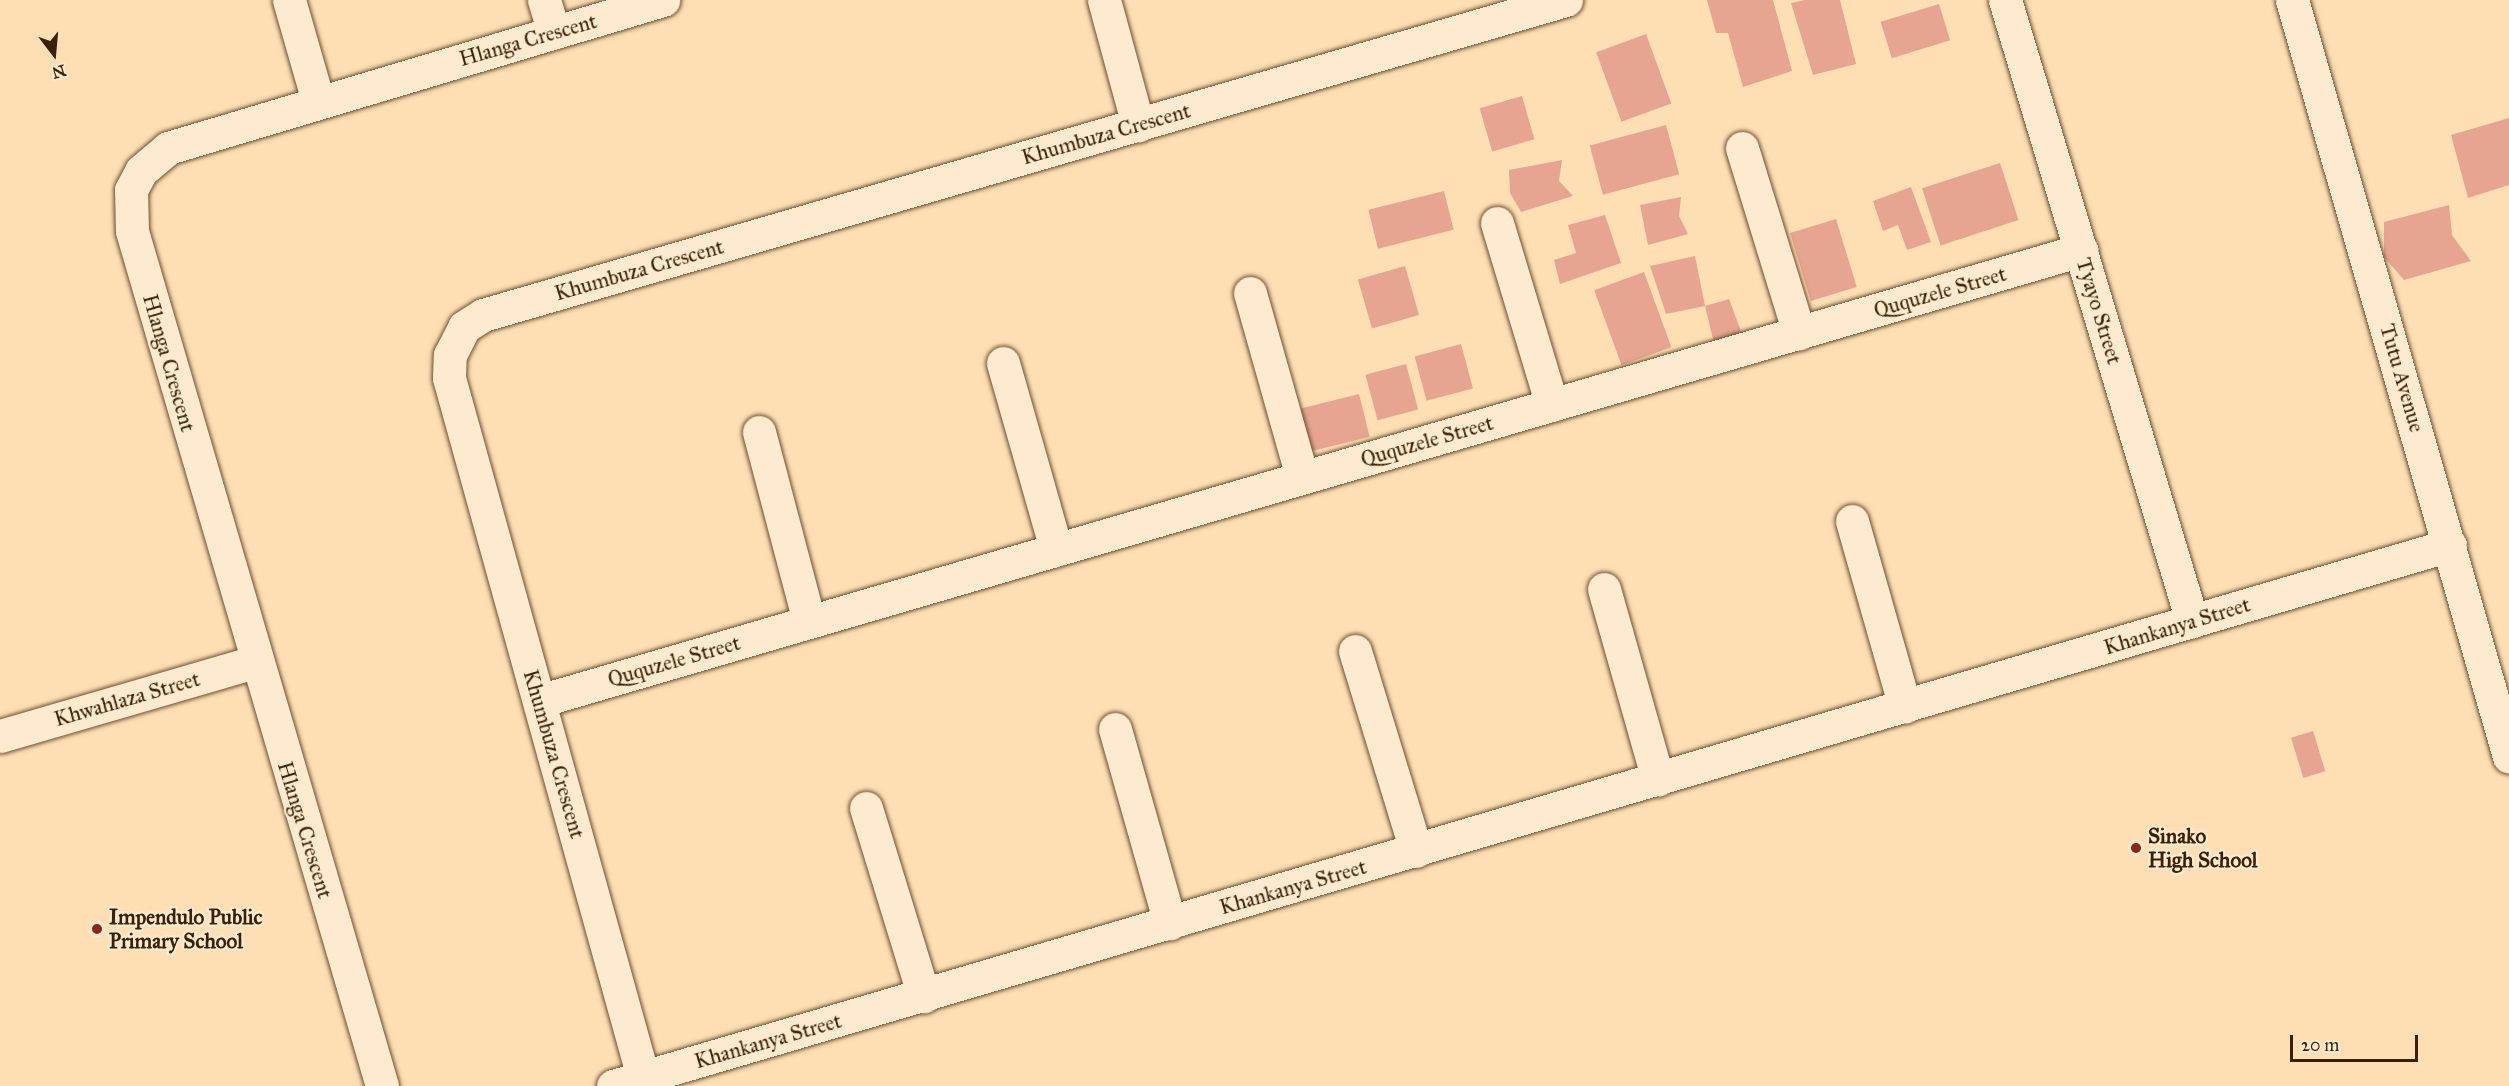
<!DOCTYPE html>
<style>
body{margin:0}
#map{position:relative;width:2509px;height:1086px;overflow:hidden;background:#fedfb4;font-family:"IM FELL Great Primer",serif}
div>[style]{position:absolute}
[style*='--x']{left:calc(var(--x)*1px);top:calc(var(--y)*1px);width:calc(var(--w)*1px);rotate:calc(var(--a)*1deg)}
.building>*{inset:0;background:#e7a591;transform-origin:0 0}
.roads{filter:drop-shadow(0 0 2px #6c502f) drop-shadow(0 0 2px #6c502f)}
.street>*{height:33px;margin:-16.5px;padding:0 16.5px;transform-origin:16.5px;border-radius:16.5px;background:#feeace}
.secondary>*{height:33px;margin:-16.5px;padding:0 16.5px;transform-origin:16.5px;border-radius:16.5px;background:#feeace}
.dots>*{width:16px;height:16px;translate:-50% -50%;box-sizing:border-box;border:3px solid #feeace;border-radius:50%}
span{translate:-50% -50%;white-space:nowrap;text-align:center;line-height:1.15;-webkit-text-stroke:4.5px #feeace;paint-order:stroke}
.street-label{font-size:21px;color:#3b2103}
.poi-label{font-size:21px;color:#3b2103;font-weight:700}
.left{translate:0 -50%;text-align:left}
.north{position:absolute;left:24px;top:24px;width:60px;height:60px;-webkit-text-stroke:4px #feeace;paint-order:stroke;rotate:164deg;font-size:16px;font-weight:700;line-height:24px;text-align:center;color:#3b2103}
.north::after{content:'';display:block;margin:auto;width:21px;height:27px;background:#3b2103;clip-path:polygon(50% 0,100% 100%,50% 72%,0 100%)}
.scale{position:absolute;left:2290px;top:1035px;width:128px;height:27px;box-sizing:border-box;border:3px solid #3b2103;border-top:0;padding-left:8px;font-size:18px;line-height:21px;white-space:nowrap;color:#3b2103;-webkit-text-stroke:4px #feeace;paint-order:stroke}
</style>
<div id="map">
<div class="building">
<div style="clip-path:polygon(1707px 0,1773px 0,1792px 71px,1743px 87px,1728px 33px,1716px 33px)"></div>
<div style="clip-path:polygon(1805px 0,1840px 0,1856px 64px,1813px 75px,1791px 3px)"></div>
<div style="left:1939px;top:4px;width:38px;height:61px;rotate:73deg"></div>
<div style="left:1646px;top:34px;width:74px;height:53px;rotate:70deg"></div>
<div style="left:1522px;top:96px;width:45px;height:44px;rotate:74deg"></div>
<div style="clip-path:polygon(2509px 118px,2509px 185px,2468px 198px,2451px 135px)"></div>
<div style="left:1666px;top:125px;width:51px;height:79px;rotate:75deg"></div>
<div style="clip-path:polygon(1562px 160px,1559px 181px,1573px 196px,1521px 212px,1510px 193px,1509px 170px)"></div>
<div style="left:2000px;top:163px;width:60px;height:82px;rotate:72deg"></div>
<div style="clip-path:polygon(1911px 187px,1931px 242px,1907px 250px,1898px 225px,1883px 231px,1873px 201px)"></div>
<div style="left:1444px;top:191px;width:40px;height:78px;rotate:76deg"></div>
<div style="clip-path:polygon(1681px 197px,1679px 216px,1688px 234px,1648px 245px,1640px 205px)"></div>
<div style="clip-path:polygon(2449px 205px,2452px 235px,2471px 261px,2404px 280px,2384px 257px,2384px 222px)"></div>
<div style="clip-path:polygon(1605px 215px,1621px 263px,1560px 284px,1554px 260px,1576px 253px,1568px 225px)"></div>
<div style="left:1836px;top:219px;width:71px;height:48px;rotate:73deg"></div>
<div style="clip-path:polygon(1695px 256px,1705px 306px,1666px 314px,1650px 266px)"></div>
<div style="left:1405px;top:266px;width:51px;height:49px;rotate:74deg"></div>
<div style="left:1644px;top:272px;width:80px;height:53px;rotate:70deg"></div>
<div style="clip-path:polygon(1729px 299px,1742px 334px,1714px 343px,1705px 306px)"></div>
<div style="left:1461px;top:344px;width:46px;height:48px;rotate:75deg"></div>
<div style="left:1406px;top:364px;width:47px;height:42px;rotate:75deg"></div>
<div style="left:1359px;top:394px;width:44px;height:61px;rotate:76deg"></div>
<div style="left:2313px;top:731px;width:42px;height:23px;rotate:73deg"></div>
</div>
<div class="roads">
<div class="street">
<div style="--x:289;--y:0;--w:105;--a:74"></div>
<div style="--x:544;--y:0;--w:34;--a:73"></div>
<div style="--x:1104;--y:0;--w:130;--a:74.8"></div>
<div style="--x:2005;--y:0;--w:649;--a:73.24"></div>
<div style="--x:1742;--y:148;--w:194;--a:72.9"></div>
<div style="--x:1497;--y:223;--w:190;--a:73.2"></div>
<div style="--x:1250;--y:293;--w:191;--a:74.2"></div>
<div style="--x:1003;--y:363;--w:193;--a:74.1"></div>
<div style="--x:759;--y:432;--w:196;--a:75.2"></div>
<div style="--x:1852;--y:521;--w:193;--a:74.1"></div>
<div style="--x:1604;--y:589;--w:198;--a:74.2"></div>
<div style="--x:1355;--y:651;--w:209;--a:73"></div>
<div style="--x:539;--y:701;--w:1607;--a:-16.3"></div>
<div style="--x:1115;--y:729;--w:202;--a:74.2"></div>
<div style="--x:0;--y:736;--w:265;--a:-16.2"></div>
<div style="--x:866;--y:808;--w:197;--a:72.9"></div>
<div style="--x:643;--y:1077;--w:725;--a:-105.51"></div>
<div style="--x:449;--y:378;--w:23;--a:-88"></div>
<div style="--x:450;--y:355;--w:31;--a:-63"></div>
<div style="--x:464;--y:327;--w:22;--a:-32"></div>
<div style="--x:483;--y:315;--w:1128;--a:-16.22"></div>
<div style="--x:382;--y:1086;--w:891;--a:-106.3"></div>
<div style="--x:132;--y:231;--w:41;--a:-91.4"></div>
<div style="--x:131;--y:190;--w:21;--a:-62"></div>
<div style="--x:141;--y:171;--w:35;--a:-40"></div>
<div style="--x:168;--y:148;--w:517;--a:-16.65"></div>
<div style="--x:613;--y:1086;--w:1915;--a:-16.41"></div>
</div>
<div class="secondary">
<div style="--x:2292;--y:0;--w:787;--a:74"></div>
</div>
</div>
<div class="dots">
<div style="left:2136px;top:848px;background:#8f2418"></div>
<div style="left:97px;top:929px;background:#8f2418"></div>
</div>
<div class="street-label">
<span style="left:528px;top:40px;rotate:-16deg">Hlanga Crescent</span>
<span style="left:1106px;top:134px;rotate:-16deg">Khumbuza Crescent</span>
<span style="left:639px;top:270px;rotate:-16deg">Khumbuza Crescent</span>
<span style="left:1940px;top:292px;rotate:-16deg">Ququzele Street</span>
<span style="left:2099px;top:311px;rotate:73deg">Tyayo Street</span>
<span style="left:169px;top:363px;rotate:74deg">Hlanga Crescent</span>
<span style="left:2402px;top:378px;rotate:74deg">Tutu Avenue</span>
<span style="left:1427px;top:441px;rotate:-16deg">Ququzele Street</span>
<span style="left:2177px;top:626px;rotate:-17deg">Khankanya Street</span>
<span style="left:674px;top:661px;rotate:-16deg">Ququzele Street</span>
<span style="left:127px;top:699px;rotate:-16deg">Khwahlaza Street</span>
<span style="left:554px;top:754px;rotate:74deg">Khumbuza Crescent</span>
<span style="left:305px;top:830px;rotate:73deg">Hlanga Crescent</span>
<span style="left:1293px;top:887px;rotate:-16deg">Khankanya Street</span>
<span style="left:768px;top:1041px;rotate:-16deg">Khankanya Street</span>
</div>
<div class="poi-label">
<span class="left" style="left:2148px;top:848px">Sinako<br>High School</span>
<span class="left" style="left:109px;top:929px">Impendulo Public<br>Primary School</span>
</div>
<div class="north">N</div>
<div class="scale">20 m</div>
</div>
